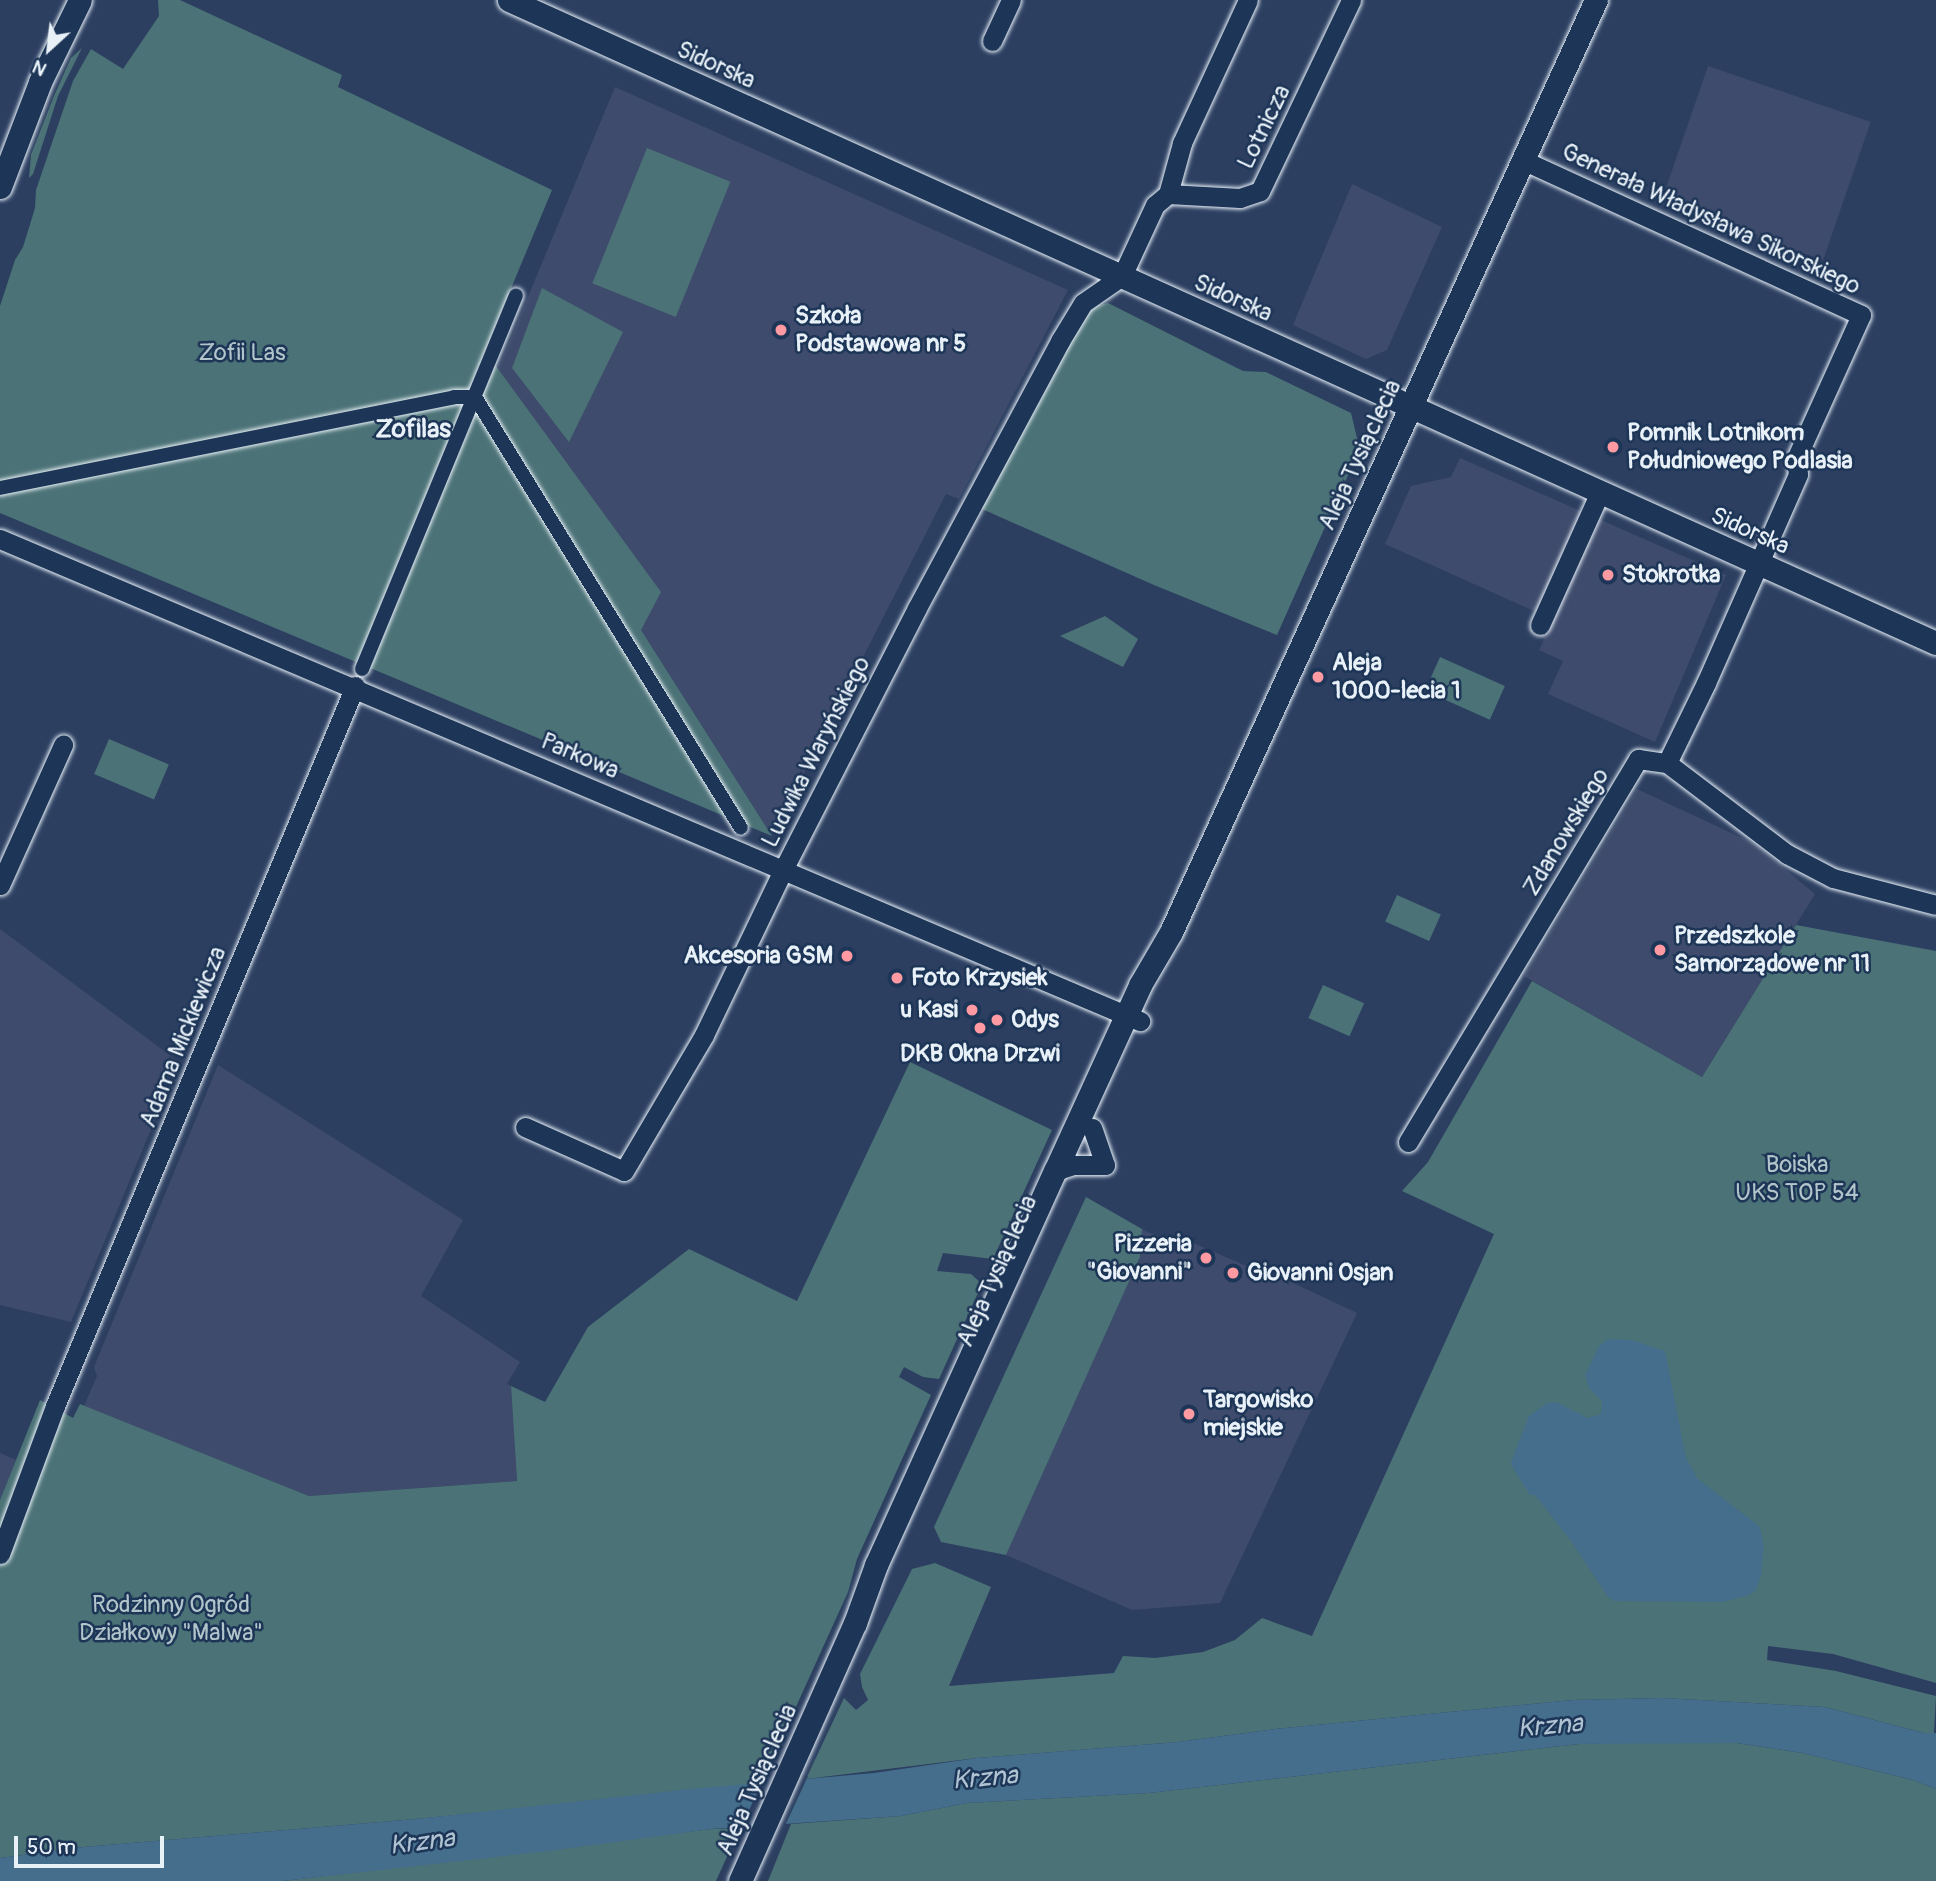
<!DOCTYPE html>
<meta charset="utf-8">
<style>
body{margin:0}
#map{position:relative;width:1936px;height:1881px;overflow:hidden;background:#2c3f61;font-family:Pangolin,sans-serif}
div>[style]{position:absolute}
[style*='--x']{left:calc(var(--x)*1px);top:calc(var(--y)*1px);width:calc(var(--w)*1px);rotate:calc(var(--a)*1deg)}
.built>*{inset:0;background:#3e4b6c;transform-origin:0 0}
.green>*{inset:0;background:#4b7276;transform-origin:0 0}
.water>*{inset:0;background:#446e8b}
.pier>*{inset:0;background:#2c3f61}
.roads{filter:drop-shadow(0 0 2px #e8f1f8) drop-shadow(0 0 2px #e8f1f8)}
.pedestrian>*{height:14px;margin:-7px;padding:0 7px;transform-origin:7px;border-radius:7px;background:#1d3557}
.minor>*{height:19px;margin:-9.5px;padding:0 9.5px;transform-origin:9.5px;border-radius:9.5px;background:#1d3557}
.tertiary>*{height:23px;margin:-11.5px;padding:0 11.5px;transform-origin:11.5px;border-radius:11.5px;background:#1d3557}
.dots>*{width:19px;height:19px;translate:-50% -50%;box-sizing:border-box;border:4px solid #1d3557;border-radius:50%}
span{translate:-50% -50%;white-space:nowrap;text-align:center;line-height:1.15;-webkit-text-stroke:5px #1d3557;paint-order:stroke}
.street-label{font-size:24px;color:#e8f1f8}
.poi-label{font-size:24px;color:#e8f1f8;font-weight:700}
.left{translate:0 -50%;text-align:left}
.right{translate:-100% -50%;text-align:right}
.park-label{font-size:24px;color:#b1c5ca}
.neighbourhood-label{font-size:26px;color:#e8f1f8;font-weight:700}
.water-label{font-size:26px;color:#afc3d2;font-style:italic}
.north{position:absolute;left:14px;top:14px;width:70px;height:70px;-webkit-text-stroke:5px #1d3557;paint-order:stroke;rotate:207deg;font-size:19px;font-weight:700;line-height:28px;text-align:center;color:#e8f1f8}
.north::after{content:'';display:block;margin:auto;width:24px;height:32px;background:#e8f1f8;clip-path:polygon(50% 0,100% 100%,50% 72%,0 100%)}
.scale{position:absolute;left:14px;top:1836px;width:150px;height:32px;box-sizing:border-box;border:4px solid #e8f1f8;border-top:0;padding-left:9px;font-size:21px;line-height:24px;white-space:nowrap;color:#e8f1f8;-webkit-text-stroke:5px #1d3557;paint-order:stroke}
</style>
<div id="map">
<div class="built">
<div style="left:1708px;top:66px;width:172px;height:146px;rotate:19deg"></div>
<div style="clip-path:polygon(615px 87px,1068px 290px,959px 499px,946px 494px,772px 836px,641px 630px,498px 369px)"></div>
<div style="clip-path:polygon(1352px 184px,1442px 227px,1387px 350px,1366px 359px,1293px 325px)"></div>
<div style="clip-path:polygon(1460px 458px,1726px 575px,1655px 742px,1548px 694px,1563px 661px,1539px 650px,1544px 639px,1528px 631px,1536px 612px,1385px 544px,1411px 486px,1451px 477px)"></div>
<div style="clip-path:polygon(1637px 789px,1755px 844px,1815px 894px,1702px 1077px,1524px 976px)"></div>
<div style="clip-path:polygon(0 929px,179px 1062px,71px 1322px,0 1305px)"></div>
<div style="clip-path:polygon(218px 1065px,463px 1220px,421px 1296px,520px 1362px,507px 1384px,511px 1386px,517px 1481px,309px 1496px,84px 1406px,97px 1376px,94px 1367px)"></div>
<div style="clip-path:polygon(1142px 1229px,1178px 1246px,1182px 1238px,1260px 1272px,1274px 1274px,1357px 1313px,1220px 1603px,1132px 1610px,1006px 1555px,1140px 1257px)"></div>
<div style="clip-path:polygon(0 1453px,16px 1460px,0 1500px)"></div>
</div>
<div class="green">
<div style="clip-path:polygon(158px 0,180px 0,342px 75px,338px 87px,552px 190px,485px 351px,661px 592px,641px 630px,772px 836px,0 513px,0 306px,15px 260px,23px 247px,35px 208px,36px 190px,73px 81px,91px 49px,123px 69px,159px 16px)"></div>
<div style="clip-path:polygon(82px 48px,58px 96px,33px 174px,29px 178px,31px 155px,54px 96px,71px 58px)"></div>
<div style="left:647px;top:148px;width:90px;height:146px;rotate:22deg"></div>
<div style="clip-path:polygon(542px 288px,623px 332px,569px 442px,512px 368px)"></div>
<div style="clip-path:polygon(1083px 303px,1096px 306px,1108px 303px,1243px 371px,1266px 372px,1351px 413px,1358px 442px,1357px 455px,1277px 635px,1154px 585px,973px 505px)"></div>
<div style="clip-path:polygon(1105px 616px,1138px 639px,1123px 667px,1060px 636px)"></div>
<div style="left:1440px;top:657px;width:71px;height:37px;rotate:24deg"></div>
<div style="left:109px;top:739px;width:65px;height:38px;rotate:23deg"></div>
<div style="left:1397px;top:895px;width:48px;height:29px;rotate:24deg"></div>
<div style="clip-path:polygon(1796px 925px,1936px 951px,1936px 1683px,1833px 1654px,1768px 1646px,1767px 1660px,1836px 1671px,1936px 1696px,1934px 1733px,1924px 1733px,1825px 1707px,1663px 1698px,1573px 1700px,1275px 1729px,1178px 1742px,977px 1758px,806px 1779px,844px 1698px,856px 1710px,868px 1700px,862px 1687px,860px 1674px,912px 1569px,935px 1563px,991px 1587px,949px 1686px,1114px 1673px,1123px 1656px,1155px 1658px,1203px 1652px,1235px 1640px,1262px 1618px,1312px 1636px,1494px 1234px,1402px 1191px,1428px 1162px,1532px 981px,1702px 1077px)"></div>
<div style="left:1323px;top:985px;width:45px;height:36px;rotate:24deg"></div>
<div style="clip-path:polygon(910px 1062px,1052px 1130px,993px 1259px,943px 1253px,937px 1271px,971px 1274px,982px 1284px,939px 1379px,923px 1377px,904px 1367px,899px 1377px,931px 1395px,857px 1559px,848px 1592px,761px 1784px,416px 1819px,84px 1847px,0 1858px,0 1500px,40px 1400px,73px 1418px,80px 1404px,309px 1496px,517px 1481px,511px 1386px,545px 1402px,588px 1327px,689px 1249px,797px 1301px)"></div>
<div style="clip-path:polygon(1086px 1197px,1142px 1229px,1140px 1257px,1006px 1555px,941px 1542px,934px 1527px)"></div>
<div style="clip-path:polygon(1668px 1741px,1737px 1743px,1802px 1753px,1913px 1780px,1936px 1789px,1936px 1881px,768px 1881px,791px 1824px,901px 1816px,967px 1803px,1149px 1793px,1579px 1744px)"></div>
<div style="clip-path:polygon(740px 1828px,716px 1881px,283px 1881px,711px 1829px)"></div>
</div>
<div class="water">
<div style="clip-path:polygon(1608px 1339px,1632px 1340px,1665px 1351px,1686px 1458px,1697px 1478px,1760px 1527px,1764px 1546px,1761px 1575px,1756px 1590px,1749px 1595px,1723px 1602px,1615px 1601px,1608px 1597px,1571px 1541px,1535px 1495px,1530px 1495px,1514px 1470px,1511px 1462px,1529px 1416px,1547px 1403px,1556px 1402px,1588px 1418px,1601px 1414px,1602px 1401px,1589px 1388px,1585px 1375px,1599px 1346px)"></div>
<div style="clip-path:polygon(1663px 1698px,1825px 1707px,1924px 1733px,1936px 1733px,1936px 1789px,1913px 1780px,1802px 1753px,1737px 1743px,1579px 1744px,1149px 1793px,967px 1803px,901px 1816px,711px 1829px,549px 1851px,283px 1881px,0 1881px,0 1858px,84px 1847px,416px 1819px,690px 1789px,874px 1773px,977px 1758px,1178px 1742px,1275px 1729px,1573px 1700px)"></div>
</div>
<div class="pier">
<div style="clip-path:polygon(808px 1776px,784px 1828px,739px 1832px,763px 1780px)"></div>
</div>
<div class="roads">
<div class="pedestrian">
<div style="--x:0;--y:488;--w:463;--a:-11.3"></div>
<div style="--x:454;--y:397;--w:21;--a:0"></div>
<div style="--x:475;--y:397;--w:506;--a:58.32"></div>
<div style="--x:362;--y:669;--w:404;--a:-67.6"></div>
</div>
<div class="minor">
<div style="--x:992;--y:41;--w:45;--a:-65.1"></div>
<div style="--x:1168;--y:194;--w:72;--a:3.2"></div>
<div style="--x:1240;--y:198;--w:21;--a:-19"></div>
<div style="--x:1260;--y:191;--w:212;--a:-64.5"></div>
<div style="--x:0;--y:539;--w:1238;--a:22.92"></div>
<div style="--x:1540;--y:625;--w:146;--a:-65.7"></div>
<div style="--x:1667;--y:763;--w:151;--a:37.2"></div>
<div style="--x:1787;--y:854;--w:52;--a:27.6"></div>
<div style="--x:1833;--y:878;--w:106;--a:14.7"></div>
<div style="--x:0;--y:885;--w:154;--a:-65.8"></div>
<div style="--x:525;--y:1127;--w:108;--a:24"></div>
<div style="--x:624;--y:1171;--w:158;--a:-59.5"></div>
<div style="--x:704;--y:1035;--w:185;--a:-64.4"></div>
<div style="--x:784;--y:868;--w:292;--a:-62.9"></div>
<div style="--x:917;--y:608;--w:303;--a:-61.8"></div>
<div style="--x:1060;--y:341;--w:44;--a:-58.8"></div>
<div style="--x:1083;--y:303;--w:47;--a:-34.7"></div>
<div style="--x:1122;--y:276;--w:78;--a:-65.1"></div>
<div style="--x:1155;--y:205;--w:17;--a:-40"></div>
<div style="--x:1168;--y:194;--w:53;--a:-74.6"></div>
<div style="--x:1182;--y:143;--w:157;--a:-65.2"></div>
<div style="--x:1408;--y:1142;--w:447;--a:-59"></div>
<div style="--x:1638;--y:759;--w:29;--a:8"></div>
<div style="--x:1667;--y:763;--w:89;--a:-64"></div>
<div style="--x:1706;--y:683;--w:228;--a:-66.2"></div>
<div style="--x:1798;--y:474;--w:15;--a:-98"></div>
<div style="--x:1796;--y:459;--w:158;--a:-65.7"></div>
<div style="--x:1861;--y:315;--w:372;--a:-155.4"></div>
<div style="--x:1055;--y:1171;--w:20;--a:-18"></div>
<div style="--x:1074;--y:1165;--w:31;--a:0"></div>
<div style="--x:1105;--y:1165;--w:39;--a:-109"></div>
<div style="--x:0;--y:1554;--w:158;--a:-69.6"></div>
<div style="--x:55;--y:1406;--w:780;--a:-67.38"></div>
</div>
<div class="tertiary">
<div style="--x:509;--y:0;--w:1565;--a:24.26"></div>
<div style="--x:0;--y:187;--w:112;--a:-69.1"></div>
<div style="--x:40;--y:82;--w:91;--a:-64"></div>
<div style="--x:740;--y:1881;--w:282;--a:-66"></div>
<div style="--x:855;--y:1623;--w:62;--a:-70.1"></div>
<div style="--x:876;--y:1565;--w:433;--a:-65.6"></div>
<div style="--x:1055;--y:1171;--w:205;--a:-65.4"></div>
<div style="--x:1140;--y:985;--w:61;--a:-59.7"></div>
<div style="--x:1171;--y:932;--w:1024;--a:-65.49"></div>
</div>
</div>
<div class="dots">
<div style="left:781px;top:330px;background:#ff9aa2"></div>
<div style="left:1613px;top:447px;background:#ff9aa2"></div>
<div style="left:1608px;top:575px;background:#ff9aa2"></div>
<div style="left:1318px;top:677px;background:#ff9aa2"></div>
<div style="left:1660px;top:950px;background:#ff9aa2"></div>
<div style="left:847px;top:956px;background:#ff9aa2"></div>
<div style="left:897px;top:978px;background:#ff9aa2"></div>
<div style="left:972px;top:1010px;background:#ff9aa2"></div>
<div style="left:997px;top:1020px;background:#ff9aa2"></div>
<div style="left:980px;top:1028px;background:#ff9aa2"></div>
<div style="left:1206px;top:1258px;background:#ff9aa2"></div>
<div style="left:1233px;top:1273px;background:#ff9aa2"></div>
<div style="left:1189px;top:1414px;background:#ff9aa2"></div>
</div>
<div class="street-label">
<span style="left:716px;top:65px;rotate:24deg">Sidorska</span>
<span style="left:1264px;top:127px;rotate:-64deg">Lotnicza</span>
<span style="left:1711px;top:219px;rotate:25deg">Generała Władysława Sikorskiego</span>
<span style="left:1233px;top:298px;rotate:24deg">Sidorska</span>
<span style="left:1360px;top:455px;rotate:-65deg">Aleja Tysiąclecia</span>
<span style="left:1750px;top:531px;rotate:24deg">Sidorska</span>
<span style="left:816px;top:752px;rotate:-63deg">Ludwika Waryńskiego</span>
<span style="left:580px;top:756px;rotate:23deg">Parkowa</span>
<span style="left:1566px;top:832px;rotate:-59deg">Zdanowskiego</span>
<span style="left:183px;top:1037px;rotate:-68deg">Adama Mickiewicza</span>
<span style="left:997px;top:1271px;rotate:-66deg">Aleja Tysiąclecia</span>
<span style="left:757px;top:1780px;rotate:-66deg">Aleja Tysiąclecia</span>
</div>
<div class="poi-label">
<span class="left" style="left:795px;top:330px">Szkoła<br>Podstawowa nr 5</span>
<span class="left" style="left:1627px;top:447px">Pomnik Lotnikom<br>Południowego Podlasia</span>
<span class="left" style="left:1622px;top:575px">Stokrotka</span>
<span class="left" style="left:1332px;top:677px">Aleja<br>1000-lecia 1</span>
<span class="left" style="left:1674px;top:950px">Przedszkole<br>Samorządowe nr 11</span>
<span class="right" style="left:833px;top:956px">Akcesoria GSM</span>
<span class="left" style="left:911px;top:978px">Foto Krzysiek</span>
<span class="right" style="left:958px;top:1010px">u Kasi</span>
<span class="left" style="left:1011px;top:1020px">Odys</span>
<span style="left:980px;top:1054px">DKB Okna Drzwi</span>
<span class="right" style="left:1192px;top:1258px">Pizzeria<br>"Giovanni"</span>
<span class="left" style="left:1247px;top:1273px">Giovanni Osjan</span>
<span class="left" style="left:1203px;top:1414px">Targowisko<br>miejskie</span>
</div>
<div class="park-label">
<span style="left:242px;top:353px">Zofii Las</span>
<span style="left:1797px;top:1179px">Boiska<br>UKS TOP 54</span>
<span style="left:171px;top:1619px">Rodzinny Ogród<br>Działkowy "Malwa"</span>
</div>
<div class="neighbourhood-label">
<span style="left:413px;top:430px">Zofilas</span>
</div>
<div class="water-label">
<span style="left:1550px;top:1727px;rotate:-5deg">Krzna</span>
<span style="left:985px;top:1779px;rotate:-5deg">Krzna</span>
<span style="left:422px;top:1843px;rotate:-7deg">Krzna</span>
</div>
<div class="north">N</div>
<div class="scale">50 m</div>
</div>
